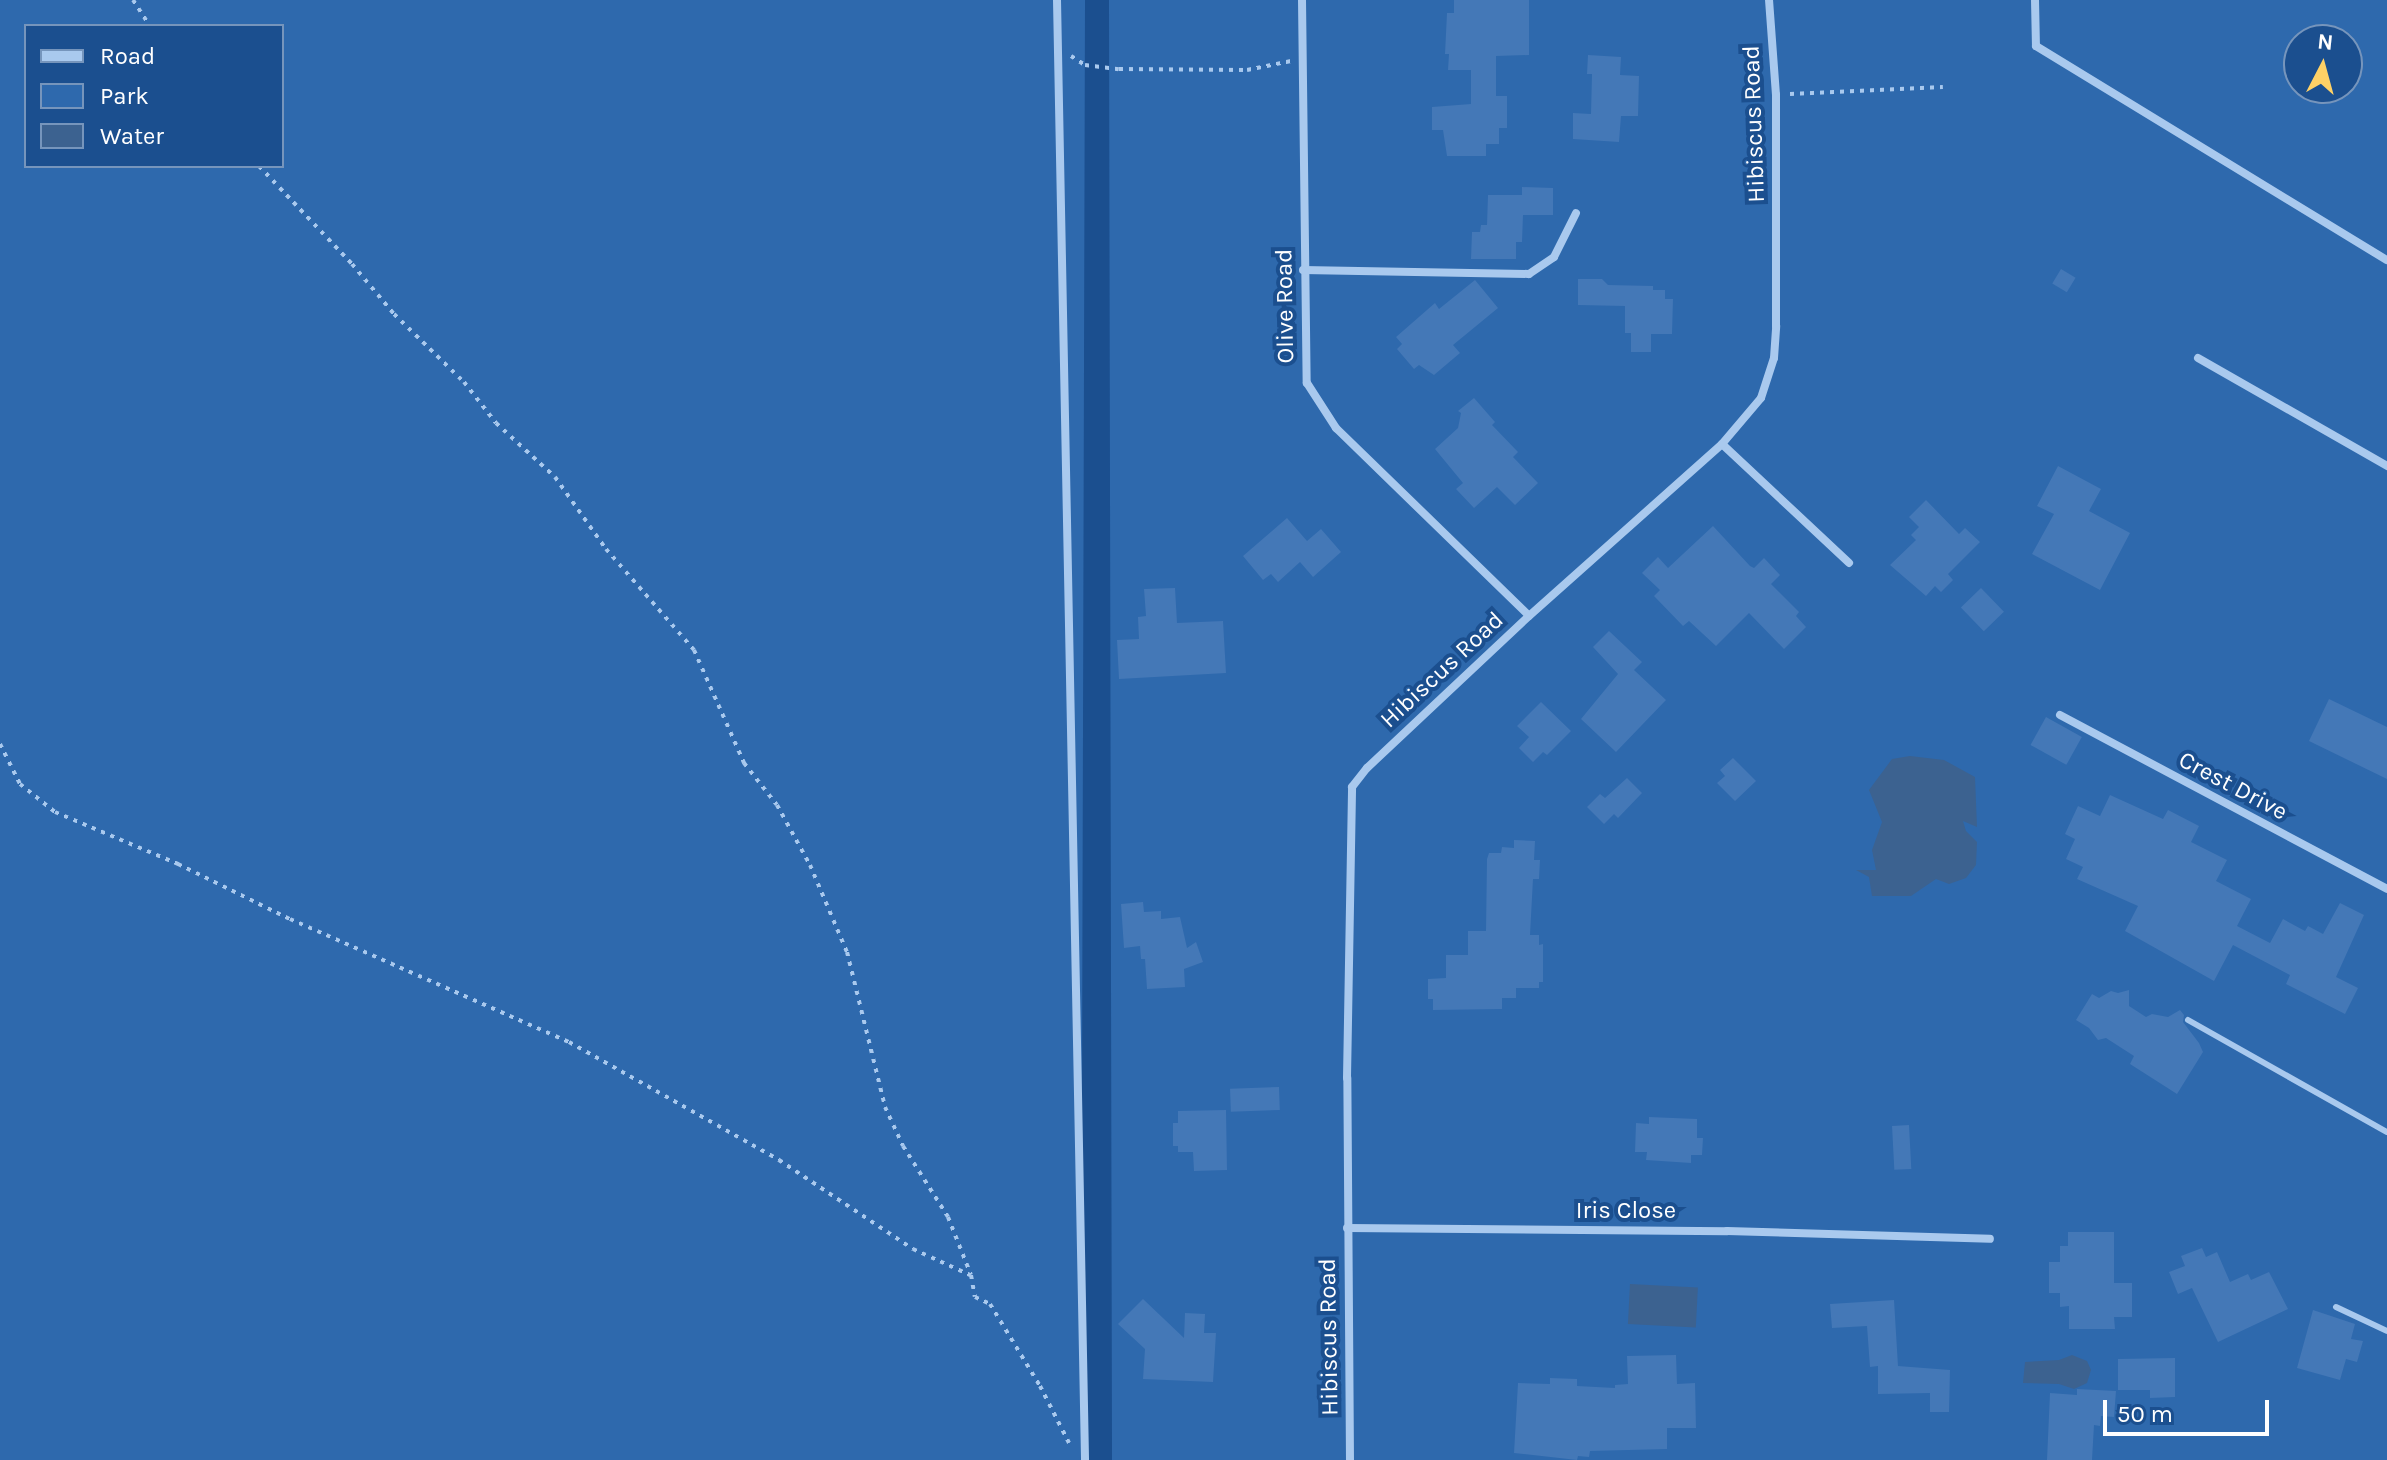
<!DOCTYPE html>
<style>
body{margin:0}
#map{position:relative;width:2387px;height:1460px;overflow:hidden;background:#1b4f8f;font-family:Karla,sans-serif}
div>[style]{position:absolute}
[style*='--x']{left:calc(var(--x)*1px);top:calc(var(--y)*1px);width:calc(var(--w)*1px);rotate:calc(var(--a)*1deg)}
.green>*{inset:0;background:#2e69ad}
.water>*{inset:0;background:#3c6290;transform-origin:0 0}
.building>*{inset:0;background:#4478b7;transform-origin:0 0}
.path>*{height:4px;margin-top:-2px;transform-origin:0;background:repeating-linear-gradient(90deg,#a9c9ee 0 4px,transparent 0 10px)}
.service>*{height:6px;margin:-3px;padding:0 3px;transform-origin:3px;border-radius:3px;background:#a9c9ee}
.minor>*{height:8px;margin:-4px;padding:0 4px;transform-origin:4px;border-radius:4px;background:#a9c9ee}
span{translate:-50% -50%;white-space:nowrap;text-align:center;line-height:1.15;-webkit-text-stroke:8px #1b4f8f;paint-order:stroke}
.street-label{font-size:24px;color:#fff}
.legend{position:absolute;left:24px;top:24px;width:260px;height:144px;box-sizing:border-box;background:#1b4f8f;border:2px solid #7695bc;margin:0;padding:10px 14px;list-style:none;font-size:24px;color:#fff}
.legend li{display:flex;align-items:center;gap:16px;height:40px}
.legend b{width:40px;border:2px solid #7695bc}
.north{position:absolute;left:2283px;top:24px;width:80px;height:80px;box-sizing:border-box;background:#1b4f8f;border:2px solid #7695bc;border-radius:50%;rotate:6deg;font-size:22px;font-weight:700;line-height:32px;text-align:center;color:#fff}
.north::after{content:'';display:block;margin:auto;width:28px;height:36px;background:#ffd166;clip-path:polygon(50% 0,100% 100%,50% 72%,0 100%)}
.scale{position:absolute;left:2103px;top:1400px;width:166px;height:36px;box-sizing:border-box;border:4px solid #fff;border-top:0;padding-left:10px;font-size:24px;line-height:28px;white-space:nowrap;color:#fff;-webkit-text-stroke:6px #1b4f8f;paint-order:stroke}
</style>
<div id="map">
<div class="green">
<div style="clip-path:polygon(evenodd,0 0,1085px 0,1081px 1460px,0 1460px,0 0,26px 26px,282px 26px,282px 166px,26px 166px,26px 26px)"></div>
<div style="clip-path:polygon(evenodd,1109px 0,2387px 0,2387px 1460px,1112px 1460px,1109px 0,2299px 40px,2347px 40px,2347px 88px,2299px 88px,2299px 40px)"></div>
</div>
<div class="water">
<div style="clip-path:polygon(1910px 756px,1944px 760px,1975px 777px,1977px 827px,1963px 821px,1966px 831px,1977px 842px,1976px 865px,1966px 878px,1949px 884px,1936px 879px,1911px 896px,1872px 896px,1869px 877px,1856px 870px,1876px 870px,1872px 850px,1882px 822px,1869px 790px,1892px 759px)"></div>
<div style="left:1630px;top:1284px;width:68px;height:40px;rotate:3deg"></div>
<div style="clip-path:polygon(2072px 1355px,2087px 1361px,2091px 1370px,2087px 1383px,2074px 1389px,2059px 1384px,2023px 1383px,2025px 1362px,2059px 1360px)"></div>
</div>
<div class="building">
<div style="clip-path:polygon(1454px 0,1529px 0,1529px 55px,1496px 56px,1496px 96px,1507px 96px,1507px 128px,1499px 128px,1499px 144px,1486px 144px,1486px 156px,1447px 156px,1443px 130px,1432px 130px,1432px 107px,1471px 104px,1471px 70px,1448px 70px,1449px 54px,1445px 54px,1447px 13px,1454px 13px)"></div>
<div style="clip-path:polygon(1588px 55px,1621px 57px,1620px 75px,1639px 76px,1638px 116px,1621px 116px,1619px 142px,1573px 139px,1573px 113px,1591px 114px,1592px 74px,1587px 74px)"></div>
<div style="clip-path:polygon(1522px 187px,1553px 188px,1553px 215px,1523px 215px,1522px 242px,1516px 242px,1516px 259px,1471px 259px,1472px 232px,1480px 232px,1481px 225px,1487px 225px,1488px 195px,1522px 195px)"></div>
<div style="left:2061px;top:269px;width:17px;height:17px;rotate:31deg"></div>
<div style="clip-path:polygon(1578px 279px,1602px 279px,1608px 285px,1653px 286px,1653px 290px,1665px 290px,1665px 299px,1673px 299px,1672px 334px,1651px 334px,1651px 352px,1631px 352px,1631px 333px,1625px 333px,1625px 306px,1578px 305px)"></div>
<div style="clip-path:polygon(1475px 280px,1498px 308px,1453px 345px,1460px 353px,1434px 375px,1419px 365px,1414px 369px,1397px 349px,1402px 344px,1396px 337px,1435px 303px,1439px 309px)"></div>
<div style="clip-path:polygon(1474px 398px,1495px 422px,1492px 425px,1518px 452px,1513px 457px,1538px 483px,1515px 505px,1497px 487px,1474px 508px,1456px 489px,1463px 483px,1435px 449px,1458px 428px,1461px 413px,1458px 411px)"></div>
<div style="clip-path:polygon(2058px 466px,2101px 489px,2089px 511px,2130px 533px,2100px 590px,2032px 554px,2054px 514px,2037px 506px)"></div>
<div style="clip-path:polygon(1926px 500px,1959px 534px,1965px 528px,1980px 542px,1948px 574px,1953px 580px,1941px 592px,1935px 586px,1926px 596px,1890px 565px,1916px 540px,1911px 535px,1919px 527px,1909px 517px)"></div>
<div style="clip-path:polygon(1287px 518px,1307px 541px,1321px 529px,1341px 552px,1313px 577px,1300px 562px,1278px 582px,1271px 574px,1263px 580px,1243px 556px)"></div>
<div style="clip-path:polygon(1713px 526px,1750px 566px,1754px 568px,1764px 558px,1780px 575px,1771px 584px,1799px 612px,1796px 616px,1806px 627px,1784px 649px,1749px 613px,1716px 646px,1689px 621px,1683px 626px,1654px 596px,1660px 590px,1642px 573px,1658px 557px,1668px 568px)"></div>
<div style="clip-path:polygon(1175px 588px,1177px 623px,1223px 621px,1226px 673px,1119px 679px,1117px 640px,1139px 639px,1138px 617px,1146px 616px,1144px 589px)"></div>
<div style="left:1981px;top:588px;width:33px;height:28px;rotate:46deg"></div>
<div style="clip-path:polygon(1609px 631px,1642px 662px,1634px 670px,1666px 700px,1616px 752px,1581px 719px,1618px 674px,1593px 647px)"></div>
<div style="clip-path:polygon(2329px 699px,2387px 727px,2387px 779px,2309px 741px)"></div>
<div style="clip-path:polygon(1541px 702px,1571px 731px,1547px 755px,1543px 752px,1533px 762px,1519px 748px,1529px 737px,1517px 726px)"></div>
<div style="left:2046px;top:717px;width:41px;height:32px;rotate:29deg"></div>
<div style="clip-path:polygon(1733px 758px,1756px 781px,1735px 801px,1717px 783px,1725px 776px,1720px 770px)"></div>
<div style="clip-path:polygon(1627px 778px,1642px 793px,1618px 818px,1614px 814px,1604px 824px,1587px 807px,1600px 794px,1605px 798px)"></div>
<div style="clip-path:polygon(2110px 795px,2163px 819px,2168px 810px,2199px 826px,2191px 842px,2227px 860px,2216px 881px,2251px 899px,2237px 926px,2270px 943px,2283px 919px,2305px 931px,2308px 926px,2323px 934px,2340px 903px,2364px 915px,2336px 977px,2358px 988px,2345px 1014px,2286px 984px,2290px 975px,2233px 945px,2214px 981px,2125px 931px,2138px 906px,2077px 879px,2083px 867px,2066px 859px,2075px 839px,2065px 834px,2078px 806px,2100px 816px)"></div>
<div style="clip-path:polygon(1514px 840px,1535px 841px,1534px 860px,1540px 860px,1539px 879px,1533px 879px,1530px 935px,1539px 935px,1539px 945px,1543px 944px,1543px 982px,1539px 982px,1539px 988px,1516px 988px,1516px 998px,1502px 998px,1502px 1009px,1433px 1010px,1433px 999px,1428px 999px,1428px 979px,1446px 978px,1446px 955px,1468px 955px,1468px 931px,1486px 931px,1487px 859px,1489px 853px,1501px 853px,1502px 847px,1514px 848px)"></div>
<div style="clip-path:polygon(1143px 902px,1144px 912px,1161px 911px,1161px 919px,1180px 917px,1187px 948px,1196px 942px,1203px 962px,1184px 969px,1185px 987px,1147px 989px,1145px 959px,1141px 959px,1140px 946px,1124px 948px,1121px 904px)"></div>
<div style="clip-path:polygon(2129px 990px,2129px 1006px,2146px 1017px,2152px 1014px,2168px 1017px,2180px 1010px,2184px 1015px,2183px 1022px,2199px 1043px,2203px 1052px,2177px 1094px,2130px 1064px,2134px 1056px,2106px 1038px,2098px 1040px,2089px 1028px,2076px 1020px,2092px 994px,2099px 998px,2111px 991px,2118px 993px)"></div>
<div style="left:1279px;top:1087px;width:23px;height:49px;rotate:88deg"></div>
<div style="clip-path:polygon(1226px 1110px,1227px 1170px,1194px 1171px,1193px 1152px,1178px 1152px,1178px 1146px,1173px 1146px,1173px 1123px,1178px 1123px,1178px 1111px)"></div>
<div style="clip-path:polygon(1649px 1117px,1697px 1119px,1697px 1138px,1703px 1138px,1702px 1155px,1691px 1155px,1691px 1163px,1646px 1160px,1647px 1152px,1635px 1152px,1636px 1123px,1649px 1124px)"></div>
<div style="left:1909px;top:1125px;width:44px;height:17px;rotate:87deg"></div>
<div style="clip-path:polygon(2068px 1232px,2114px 1232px,2114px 1283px,2132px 1283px,2132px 1317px,2114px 1317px,2115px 1329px,2069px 1329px,2069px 1306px,2060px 1307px,2060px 1293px,2049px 1293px,2049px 1262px,2060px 1262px,2060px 1246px,2068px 1246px)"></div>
<div style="clip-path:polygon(2202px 1248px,2206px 1257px,2217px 1252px,2230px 1282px,2248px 1274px,2251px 1280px,2269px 1272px,2288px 1309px,2218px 1342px,2192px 1288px,2178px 1294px,2169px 1272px,2185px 1266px,2181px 1256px)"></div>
<div style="clip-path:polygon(1143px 1299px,1184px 1338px,1185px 1313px,1205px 1314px,1204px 1333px,1216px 1333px,1213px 1382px,1143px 1379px,1145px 1349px,1118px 1324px)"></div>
<div style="clip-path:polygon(1894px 1300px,1898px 1366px,1950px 1370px,1949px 1412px,1930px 1412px,1930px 1393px,1878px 1394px,1878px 1366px,1870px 1367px,1867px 1326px,1832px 1328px,1830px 1304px)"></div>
<div style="clip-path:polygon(2313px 1310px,2355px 1324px,2351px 1339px,2363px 1341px,2357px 1362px,2346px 1359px,2340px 1380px,2297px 1368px)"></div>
<div style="clip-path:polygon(1676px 1355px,1677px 1384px,1695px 1383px,1696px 1428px,1667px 1428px,1667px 1449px,1590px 1451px,1589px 1457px,1578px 1456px,1577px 1460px,1514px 1453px,1518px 1383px,1550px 1384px,1550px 1378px,1577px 1379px,1577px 1386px,1615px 1388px,1615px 1385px,1628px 1384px,1627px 1356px)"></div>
<div style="clip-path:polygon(2175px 1358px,2175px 1397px,2150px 1398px,2150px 1390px,2118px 1390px,2118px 1359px)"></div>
<div style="clip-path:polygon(2077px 1389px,2116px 1391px,2114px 1417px,2101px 1416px,2100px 1426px,2094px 1425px,2092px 1460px,2047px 1460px,2050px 1393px,2077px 1395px)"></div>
</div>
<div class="path">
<div style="--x:133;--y:0;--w:31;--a:57"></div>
<div style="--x:1071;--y:56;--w:17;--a:33"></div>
<div style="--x:1085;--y:65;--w:34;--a:7"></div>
<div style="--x:1119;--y:69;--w:128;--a:0.4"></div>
<div style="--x:1247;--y:70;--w:45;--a:-11.6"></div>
<div style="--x:1790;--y:94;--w:153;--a:-2.6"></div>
<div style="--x:259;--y:166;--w:135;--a:46.5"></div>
<div style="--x:352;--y:264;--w:65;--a:50"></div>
<div style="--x:394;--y:314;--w:98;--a:44.2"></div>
<div style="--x:464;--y:382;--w:52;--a:52"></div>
<div style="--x:496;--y:423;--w:80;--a:42.5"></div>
<div style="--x:555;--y:477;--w:88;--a:54.7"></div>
<div style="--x:606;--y:549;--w:134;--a:48.9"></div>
<div style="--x:694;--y:650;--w:124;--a:66.1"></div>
<div style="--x:744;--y:763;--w:53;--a:51.8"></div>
<div style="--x:777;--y:805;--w:68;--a:61.2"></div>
<div style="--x:810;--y:865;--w:95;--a:67"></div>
<div style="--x:847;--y:952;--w:160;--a:76.2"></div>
<div style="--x:885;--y:1107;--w:43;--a:65.2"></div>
<div style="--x:903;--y:1146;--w:84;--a:57.6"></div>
<div style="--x:948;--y:1217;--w:62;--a:68.4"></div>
<div style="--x:971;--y:1275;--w:22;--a:80"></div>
<div style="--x:975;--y:1297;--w:17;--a:25"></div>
<div style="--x:990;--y:1304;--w:96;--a:58.6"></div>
<div style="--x:1040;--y:1386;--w:64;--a:63"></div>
<div style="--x:0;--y:744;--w:45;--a:63.4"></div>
<div style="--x:20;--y:784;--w:45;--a:38.7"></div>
<div style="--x:55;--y:812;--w:134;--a:22.9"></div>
<div style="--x:178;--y:864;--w:125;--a:26.2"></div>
<div style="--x:290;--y:919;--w:305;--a:23.8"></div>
<div style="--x:569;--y:1042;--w:241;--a:29.3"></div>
<div style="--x:779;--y:1160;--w:161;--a:33.6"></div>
<div style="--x:913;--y:1249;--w:63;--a:24.5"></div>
</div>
<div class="service">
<div style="--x:2188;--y:1020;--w:228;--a:29.4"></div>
<div style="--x:2336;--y:1307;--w:56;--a:25.2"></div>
</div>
<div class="minor">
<div style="--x:1057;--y:0;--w:1460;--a:88.9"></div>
<div style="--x:1302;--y:0;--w:383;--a:89.3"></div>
<div style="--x:1307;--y:383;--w:54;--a:57.2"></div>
<div style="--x:1336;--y:428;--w:269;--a:44.2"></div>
<div style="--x:2035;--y:0;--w:46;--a:88.8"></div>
<div style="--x:2036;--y:46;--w:411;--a:31.4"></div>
<div style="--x:1303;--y:270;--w:226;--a:1"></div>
<div style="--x:1529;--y:274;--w:30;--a:-34"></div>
<div style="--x:1554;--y:257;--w:49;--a:-63.4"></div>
<div style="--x:2198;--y:358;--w:218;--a:29.7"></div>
<div style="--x:1722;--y:444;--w:174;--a:43.1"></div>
<div style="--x:2060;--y:715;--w:370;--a:28"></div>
<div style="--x:1347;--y:1228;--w:380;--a:0.5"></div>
<div style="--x:1727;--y:1231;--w:263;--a:1.7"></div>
<div style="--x:1350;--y:1460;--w:382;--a:-90.4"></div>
<div style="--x:1347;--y:1078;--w:291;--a:-89"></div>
<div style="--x:1352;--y:787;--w:24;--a:-52"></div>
<div style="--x:1367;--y:768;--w:222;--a:-43.2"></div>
<div style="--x:1529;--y:616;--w:259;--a:-41.7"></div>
<div style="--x:1722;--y:444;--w:60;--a:-49.7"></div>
<div style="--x:1761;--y:398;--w:42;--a:-72"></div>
<div style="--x:1774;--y:358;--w:32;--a:-86"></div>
<div style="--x:1776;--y:326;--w:231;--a:-90"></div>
<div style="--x:1776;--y:95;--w:95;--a:-94.2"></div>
</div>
<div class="street-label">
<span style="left:1754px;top:124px;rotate:-92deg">Hibiscus Road</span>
<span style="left:1285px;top:306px;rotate:-91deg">Olive Road</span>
<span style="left:1442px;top:670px;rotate:-43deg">Hibiscus Road</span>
<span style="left:2233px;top:786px;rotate:28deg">Crest Drive</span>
<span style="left:1626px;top:1211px">Iris Close</span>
<span style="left:1329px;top:1337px;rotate:-91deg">Hibiscus Road</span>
</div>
<ul class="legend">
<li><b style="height:10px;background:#a9c9ee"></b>Road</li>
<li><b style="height:22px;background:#2e69ad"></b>Park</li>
<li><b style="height:22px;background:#3c6290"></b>Water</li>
</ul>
<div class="north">N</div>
<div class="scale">50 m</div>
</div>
